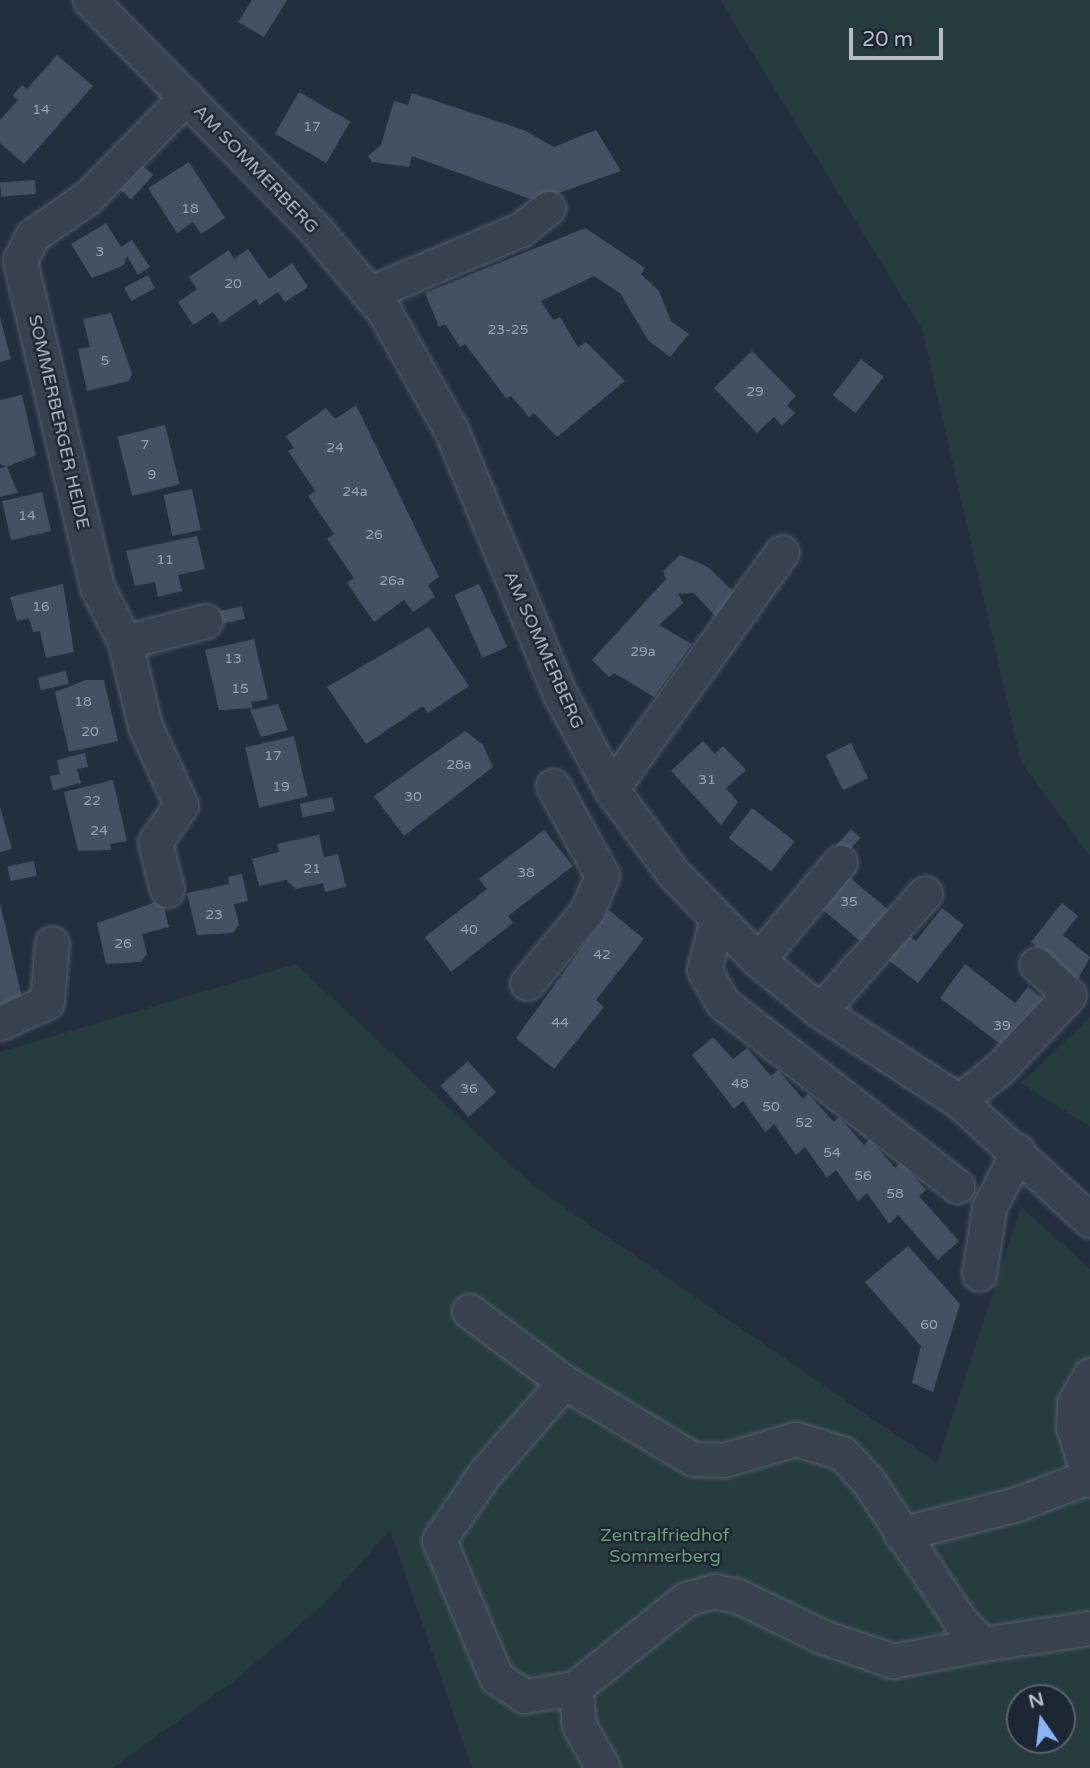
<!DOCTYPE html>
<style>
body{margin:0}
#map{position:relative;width:1090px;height:1768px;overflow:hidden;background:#242f3e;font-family:"Varela Round",sans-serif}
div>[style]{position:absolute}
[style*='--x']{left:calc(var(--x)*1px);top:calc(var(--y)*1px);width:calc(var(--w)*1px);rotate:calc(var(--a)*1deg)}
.green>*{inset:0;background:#263c3f}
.building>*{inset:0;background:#455162;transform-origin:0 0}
.roads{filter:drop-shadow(0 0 2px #565f6c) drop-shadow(0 0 2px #565f6c)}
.minor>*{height:33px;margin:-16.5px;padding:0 16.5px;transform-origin:16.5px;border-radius:16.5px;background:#38414e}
span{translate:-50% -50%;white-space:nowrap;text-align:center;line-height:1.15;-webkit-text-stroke:5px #1d2633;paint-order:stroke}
.number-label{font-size:14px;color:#98a1af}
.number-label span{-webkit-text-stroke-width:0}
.street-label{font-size:18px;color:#b4bcc9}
.park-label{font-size:18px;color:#6b9a76}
.north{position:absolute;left:1006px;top:1684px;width:70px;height:70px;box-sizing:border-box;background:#1d2633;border:2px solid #59626f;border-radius:50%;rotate:346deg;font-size:19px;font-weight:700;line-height:28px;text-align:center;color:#b4bcc9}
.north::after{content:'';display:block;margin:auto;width:24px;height:32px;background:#8ab4f8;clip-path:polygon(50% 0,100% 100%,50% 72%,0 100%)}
.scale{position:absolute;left:849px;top:28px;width:94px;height:32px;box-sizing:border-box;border:4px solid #b4bcc9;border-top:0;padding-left:9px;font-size:21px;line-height:24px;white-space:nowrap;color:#b4bcc9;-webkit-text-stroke:5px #1d2633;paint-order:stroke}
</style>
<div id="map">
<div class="green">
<div style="clip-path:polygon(720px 0,1090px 0,1090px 856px,1021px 762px,922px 329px)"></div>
<div style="clip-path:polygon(evenodd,296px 964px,532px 1185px,937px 1463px,1021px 1207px,1090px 1269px,1090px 1768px,472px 1768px,390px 1530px,323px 1605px,234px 1681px,112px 1768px,0 1768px,0 1052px,296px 964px,1020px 1698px,1062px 1698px,1062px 1740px,1020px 1740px,1020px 1698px)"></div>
<div style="clip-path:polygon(1090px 1017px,1090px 1127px,1021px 1083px)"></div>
</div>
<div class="building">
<div style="clip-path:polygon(252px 0,287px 0,264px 37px,238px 22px)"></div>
<div style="clip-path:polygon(57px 55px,93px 86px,24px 164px,0 143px,0 120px,18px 100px,13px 95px,22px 85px,27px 89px)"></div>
<div style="left:299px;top:92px;width:59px;height:48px;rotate:30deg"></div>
<div style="clip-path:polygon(412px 93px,524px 130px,554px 147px,596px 130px,621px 171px,536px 201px,412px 156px,409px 167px,372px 162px,368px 156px,381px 145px,394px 101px,408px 105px)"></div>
<div style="clip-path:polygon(189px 162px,225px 218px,201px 234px,193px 222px,177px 233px,148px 188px)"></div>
<div style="left:142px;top:165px;width:15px;height:33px;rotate:42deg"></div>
<div style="left:35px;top:180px;width:14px;height:35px;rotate:86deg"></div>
<div style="clip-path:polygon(106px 223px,121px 247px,132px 240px,150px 267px,138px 275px,127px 256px,124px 265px,92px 278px,71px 244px)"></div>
<div style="clip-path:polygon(585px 228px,645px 268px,641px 274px,659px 291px,671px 321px,689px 334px,670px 357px,648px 340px,620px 293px,594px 276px,541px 301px,553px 320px,560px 317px,578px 347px,586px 342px,625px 381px,557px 437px,534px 413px,529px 417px,511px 396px,506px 398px,465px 344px,460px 347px,445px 324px,439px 327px,425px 293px)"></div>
<div style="clip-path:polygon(248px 249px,269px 279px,292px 263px,308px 287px,285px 302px,278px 292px,259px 305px,256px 299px,221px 323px,213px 312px,193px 325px,178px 302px,197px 289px,189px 277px,229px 250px,234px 259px)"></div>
<div style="left:148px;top:275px;width:15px;height:27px;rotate:62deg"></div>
<div style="clip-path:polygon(111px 313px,132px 373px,129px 381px,87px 391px,78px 349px,90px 347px,83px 319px)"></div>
<div style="clip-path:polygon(0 317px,11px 359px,0 362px)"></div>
<div style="clip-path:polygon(752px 351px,796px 396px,787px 405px,795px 413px,782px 426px,774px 417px,757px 433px,714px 388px)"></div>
<div style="left:861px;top:359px;width:29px;height:46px;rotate:38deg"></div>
<div style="clip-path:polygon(22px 395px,36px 455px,7px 467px,0 464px,0 400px)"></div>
<div style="clip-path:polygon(356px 405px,439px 577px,428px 585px,435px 597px,413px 612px,404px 600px,374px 622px,347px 583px,354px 578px,327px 539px,334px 534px,308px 496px,315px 491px,288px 451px,294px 448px,286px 436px,326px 408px,335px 419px)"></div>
<div style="left:165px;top:425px;width:61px;height:49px;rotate:76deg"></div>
<div style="clip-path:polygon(7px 467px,18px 493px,0 497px,0 468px)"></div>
<div style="left:192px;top:489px;width:42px;height:29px;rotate:78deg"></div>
<div style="left:42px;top:492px;width:40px;height:41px;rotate:77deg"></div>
<div style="clip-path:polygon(197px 536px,205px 569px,178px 575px,182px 591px,158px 597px,155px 582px,135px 586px,126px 551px)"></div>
<div style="clip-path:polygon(680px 555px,708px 567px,741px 599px,715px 616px,694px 593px,678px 594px,683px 603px,659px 625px,692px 644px,654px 697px,614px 673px,609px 677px,592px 660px,666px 579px,663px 571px)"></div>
<div style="clip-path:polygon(63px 584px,74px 652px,46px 658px,40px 631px,33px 632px,29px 618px,17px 621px,10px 597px)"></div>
<div style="left:479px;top:584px;width:69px;height:27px;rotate:66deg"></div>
<div style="left:242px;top:606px;width:13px;height:29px;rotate:77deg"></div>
<div style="clip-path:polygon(429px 627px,469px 686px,428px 713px,423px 706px,366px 744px,327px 687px)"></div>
<div style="clip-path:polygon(254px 639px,268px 699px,251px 702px,253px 708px,219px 710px,205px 650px)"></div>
<div style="left:66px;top:671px;width:13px;height:29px;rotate:77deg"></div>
<div style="clip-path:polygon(86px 680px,104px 680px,118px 741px,69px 752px,55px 692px)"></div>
<div style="clip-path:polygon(278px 704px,288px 730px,261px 737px,250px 710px)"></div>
<div style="clip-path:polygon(465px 731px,483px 745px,493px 767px,404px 836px,374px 796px)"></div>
<div style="left:294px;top:736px;width:62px;height:50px;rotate:77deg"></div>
<div style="clip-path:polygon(703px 741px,715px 754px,723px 746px,746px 770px,726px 788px,738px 802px,721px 825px,671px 771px)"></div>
<div style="left:851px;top:743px;width:39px;height:28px;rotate:64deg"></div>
<div style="clip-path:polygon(85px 753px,88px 767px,77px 769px,81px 783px,53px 790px,50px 776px,60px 774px,57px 760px)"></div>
<div style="clip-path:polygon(113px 780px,127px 841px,110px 844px,111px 850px,78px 851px,64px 792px)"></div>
<div style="left:332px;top:797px;width:14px;height:33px;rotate:78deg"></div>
<div style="clip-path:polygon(0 807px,12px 849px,0 852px)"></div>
<div style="left:752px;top:808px;width:54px;height:38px;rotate:38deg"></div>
<div style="left:851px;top:829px;width:13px;height:24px;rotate:42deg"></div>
<div style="clip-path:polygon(544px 830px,573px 866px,508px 916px,513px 923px,451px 972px,425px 937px,487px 889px,479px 879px)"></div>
<div style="clip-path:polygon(319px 835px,324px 857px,338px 854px,346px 887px,325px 892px,323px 883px,296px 889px,286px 880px,259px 886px,252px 859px,279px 852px,277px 844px)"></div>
<div style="left:34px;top:861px;width:15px;height:27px;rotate:79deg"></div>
<div style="left:842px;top:871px;width:62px;height:42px;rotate:40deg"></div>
<div style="clip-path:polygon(242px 874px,248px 901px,234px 904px,239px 925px,233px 933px,197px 935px,187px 893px,229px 884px,228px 877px)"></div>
<div style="clip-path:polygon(162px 900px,169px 927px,142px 934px,147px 954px,141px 962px,106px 964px,97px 923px)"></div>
<div style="clip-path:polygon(0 903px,24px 1006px,0 1012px)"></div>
<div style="clip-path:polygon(1062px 903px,1078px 916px,1063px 935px,1090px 957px,1078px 979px,1031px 942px)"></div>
<div style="clip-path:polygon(942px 908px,964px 925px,918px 983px,883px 956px,902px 931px,916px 941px)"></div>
<div style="clip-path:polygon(609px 910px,644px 939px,596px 1000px,604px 1007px,554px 1069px,516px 1038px)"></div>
<div style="clip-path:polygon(965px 964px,1015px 1003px,1028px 987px,1046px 1001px,1008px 1050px,940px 998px)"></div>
<div style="clip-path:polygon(713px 1037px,733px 1059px,747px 1048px,771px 1076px,778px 1070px,803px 1099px,808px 1094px,834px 1122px,839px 1117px,864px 1145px,870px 1139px,895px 1168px,901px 1162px,926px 1190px,919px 1196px,959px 1241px,938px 1260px,898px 1215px,889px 1224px,867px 1193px,858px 1201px,836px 1170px,827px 1178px,805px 1147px,796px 1155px,774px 1124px,765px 1132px,743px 1101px,734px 1109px,692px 1055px)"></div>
<div style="left:468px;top:1061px;width:42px;height:37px;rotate:48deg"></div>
<div style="clip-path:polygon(908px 1246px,960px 1304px,933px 1392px,912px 1383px,921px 1346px,865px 1282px)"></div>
</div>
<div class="roads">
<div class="minor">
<div style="--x:90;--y:0;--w:320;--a:45.5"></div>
<div style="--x:314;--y:228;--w:109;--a:49.9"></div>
<div style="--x:384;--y:311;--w:137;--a:60.6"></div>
<div style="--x:451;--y:430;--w:286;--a:67.6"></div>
<div style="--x:560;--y:694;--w:108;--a:61.8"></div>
<div style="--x:611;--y:789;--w:106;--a:53.5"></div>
<div style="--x:674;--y:874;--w:120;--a:45.7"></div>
<div style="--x:758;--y:960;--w:80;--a:39.4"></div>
<div style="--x:820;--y:1011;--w:166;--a:32.9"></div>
<div style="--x:959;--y:1101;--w:177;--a:42.3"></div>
<div style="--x:370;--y:293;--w:163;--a:-22.8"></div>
<div style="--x:520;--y:230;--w:36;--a:-38"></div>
<div style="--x:125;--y:642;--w:83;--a:-14.7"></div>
<div style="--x:611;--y:789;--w:292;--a:-54.2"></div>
<div style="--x:167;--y:890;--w:49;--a:-104"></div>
<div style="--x:155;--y:842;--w:45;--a:-54.9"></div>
<div style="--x:181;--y:805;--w:87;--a:-114.5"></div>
<div style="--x:145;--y:726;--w:86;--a:-103.4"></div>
<div style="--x:125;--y:642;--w:62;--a:-117"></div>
<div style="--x:97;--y:587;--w:336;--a:-103.3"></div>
<div style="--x:20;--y:260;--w:27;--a:-63"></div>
<div style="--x:32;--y:236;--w:68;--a:-34.9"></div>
<div style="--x:88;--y:197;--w:140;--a:-45.6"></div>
<div style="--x:716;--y:922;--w:49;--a:104"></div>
<div style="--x:704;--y:970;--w:39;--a:60"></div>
<div style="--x:724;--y:1004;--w:296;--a:38"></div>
<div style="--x:758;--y:960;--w:128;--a:-50.1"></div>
<div style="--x:527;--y:983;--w:94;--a:-50.2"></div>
<div style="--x:587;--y:911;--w:39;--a:-67"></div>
<div style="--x:602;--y:875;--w:102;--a:-118.8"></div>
<div style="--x:820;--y:1011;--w:158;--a:-48.3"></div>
<div style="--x:0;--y:1023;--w:51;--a:-24.1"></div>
<div style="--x:47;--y:1002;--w:59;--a:-85.2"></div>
<div style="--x:959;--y:1101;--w:53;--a:-38.8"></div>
<div style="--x:1000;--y:1068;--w:100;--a:-46.6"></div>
<div style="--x:1069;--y:995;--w:45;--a:-136.8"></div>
<div style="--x:979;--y:1274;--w:67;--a:-81.4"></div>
<div style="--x:989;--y:1208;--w:64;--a:-63"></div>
<div style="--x:469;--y:1311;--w:119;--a:36.8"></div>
<div style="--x:564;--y:1382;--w:150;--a:30.8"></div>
<div style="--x:693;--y:1459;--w:31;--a:2"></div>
<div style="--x:724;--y:1460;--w:75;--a:-16.3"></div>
<div style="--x:796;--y:1439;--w:48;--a:16.9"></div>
<div style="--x:842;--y:1453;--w:38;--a:47"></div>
<div style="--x:868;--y:1481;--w:169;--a:56.6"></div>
<div style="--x:961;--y:1622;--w:31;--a:45"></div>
<div style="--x:983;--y:1644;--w:108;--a:-8.5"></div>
<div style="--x:1090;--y:1375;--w:33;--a:119"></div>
<div style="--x:1074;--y:1404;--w:23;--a:92"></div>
<div style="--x:1073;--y:1427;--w:56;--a:72.2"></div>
<div style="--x:564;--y:1382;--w:121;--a:131"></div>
<div style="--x:485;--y:1473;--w:81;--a:124.5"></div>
<div style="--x:439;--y:1540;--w:148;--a:67.4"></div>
<div style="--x:496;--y:1677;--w:34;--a:34"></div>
<div style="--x:524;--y:1696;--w:52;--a:-8.9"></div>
<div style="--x:901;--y:1534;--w:120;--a:-14.5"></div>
<div style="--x:1017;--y:1504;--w:75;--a:-21.1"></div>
<div style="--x:603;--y:1768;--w:49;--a:-119.2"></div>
<div style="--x:579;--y:1725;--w:37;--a:-96"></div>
<div style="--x:575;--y:1688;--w:142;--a:-38.7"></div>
<div style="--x:686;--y:1599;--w:29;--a:-16"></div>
<div style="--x:714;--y:1591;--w:25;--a:12"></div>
<div style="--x:738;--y:1596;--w:94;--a:25.8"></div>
<div style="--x:823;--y:1637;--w:74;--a:18.9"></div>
<div style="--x:893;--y:1661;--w:92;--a:-10.7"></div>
</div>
</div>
<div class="number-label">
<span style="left:41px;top:110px">14</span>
<span style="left:312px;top:127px">17</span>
<span style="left:190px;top:209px">18</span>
<span style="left:100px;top:252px">3</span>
<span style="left:233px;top:284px">20</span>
<span style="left:508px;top:330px">23-25</span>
<span style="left:105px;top:361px">5</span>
<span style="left:755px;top:392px">29</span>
<span style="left:145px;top:445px">7</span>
<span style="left:335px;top:448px">24</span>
<span style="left:152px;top:475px">9</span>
<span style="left:355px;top:492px">24a</span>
<span style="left:27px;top:516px">14</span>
<span style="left:374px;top:535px">26</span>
<span style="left:165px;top:560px">11</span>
<span style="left:392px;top:581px">26a</span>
<span style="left:41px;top:607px">16</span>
<span style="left:643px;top:652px">29a</span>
<span style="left:233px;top:659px">13</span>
<span style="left:240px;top:689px">15</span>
<span style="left:83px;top:702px">18</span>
<span style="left:90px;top:732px">20</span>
<span style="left:273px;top:756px">17</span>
<span style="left:459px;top:765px">28a</span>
<span style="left:707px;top:780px">31</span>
<span style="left:281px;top:787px">19</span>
<span style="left:413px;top:797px">30</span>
<span style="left:92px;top:801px">22</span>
<span style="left:99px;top:831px">24</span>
<span style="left:312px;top:869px">21</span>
<span style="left:526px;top:873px">38</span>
<span style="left:849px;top:902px">35</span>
<span style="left:214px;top:915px">23</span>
<span style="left:469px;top:930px">40</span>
<span style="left:123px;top:944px">26</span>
<span style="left:602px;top:955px">42</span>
<span style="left:560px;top:1023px">44</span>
<span style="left:1002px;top:1026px">39</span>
<span style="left:740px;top:1084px">48</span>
<span style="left:469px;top:1089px">36</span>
<span style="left:771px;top:1107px">50</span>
<span style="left:804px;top:1123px">52</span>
<span style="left:832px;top:1153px">54</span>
<span style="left:863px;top:1176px">56</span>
<span style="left:895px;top:1194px">58</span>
<span style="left:929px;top:1325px">60</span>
</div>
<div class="street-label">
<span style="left:256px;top:169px;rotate:46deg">AM SOMMERBERG</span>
<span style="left:59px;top:422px;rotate:77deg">SOMMERBERGER HEIDE</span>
<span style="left:544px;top:650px;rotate:66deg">AM SOMMERBERG</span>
</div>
<div class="park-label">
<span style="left:665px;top:1546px">Zentralfriedhof<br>Sommerberg</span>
</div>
<div class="north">N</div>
<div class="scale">20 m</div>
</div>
